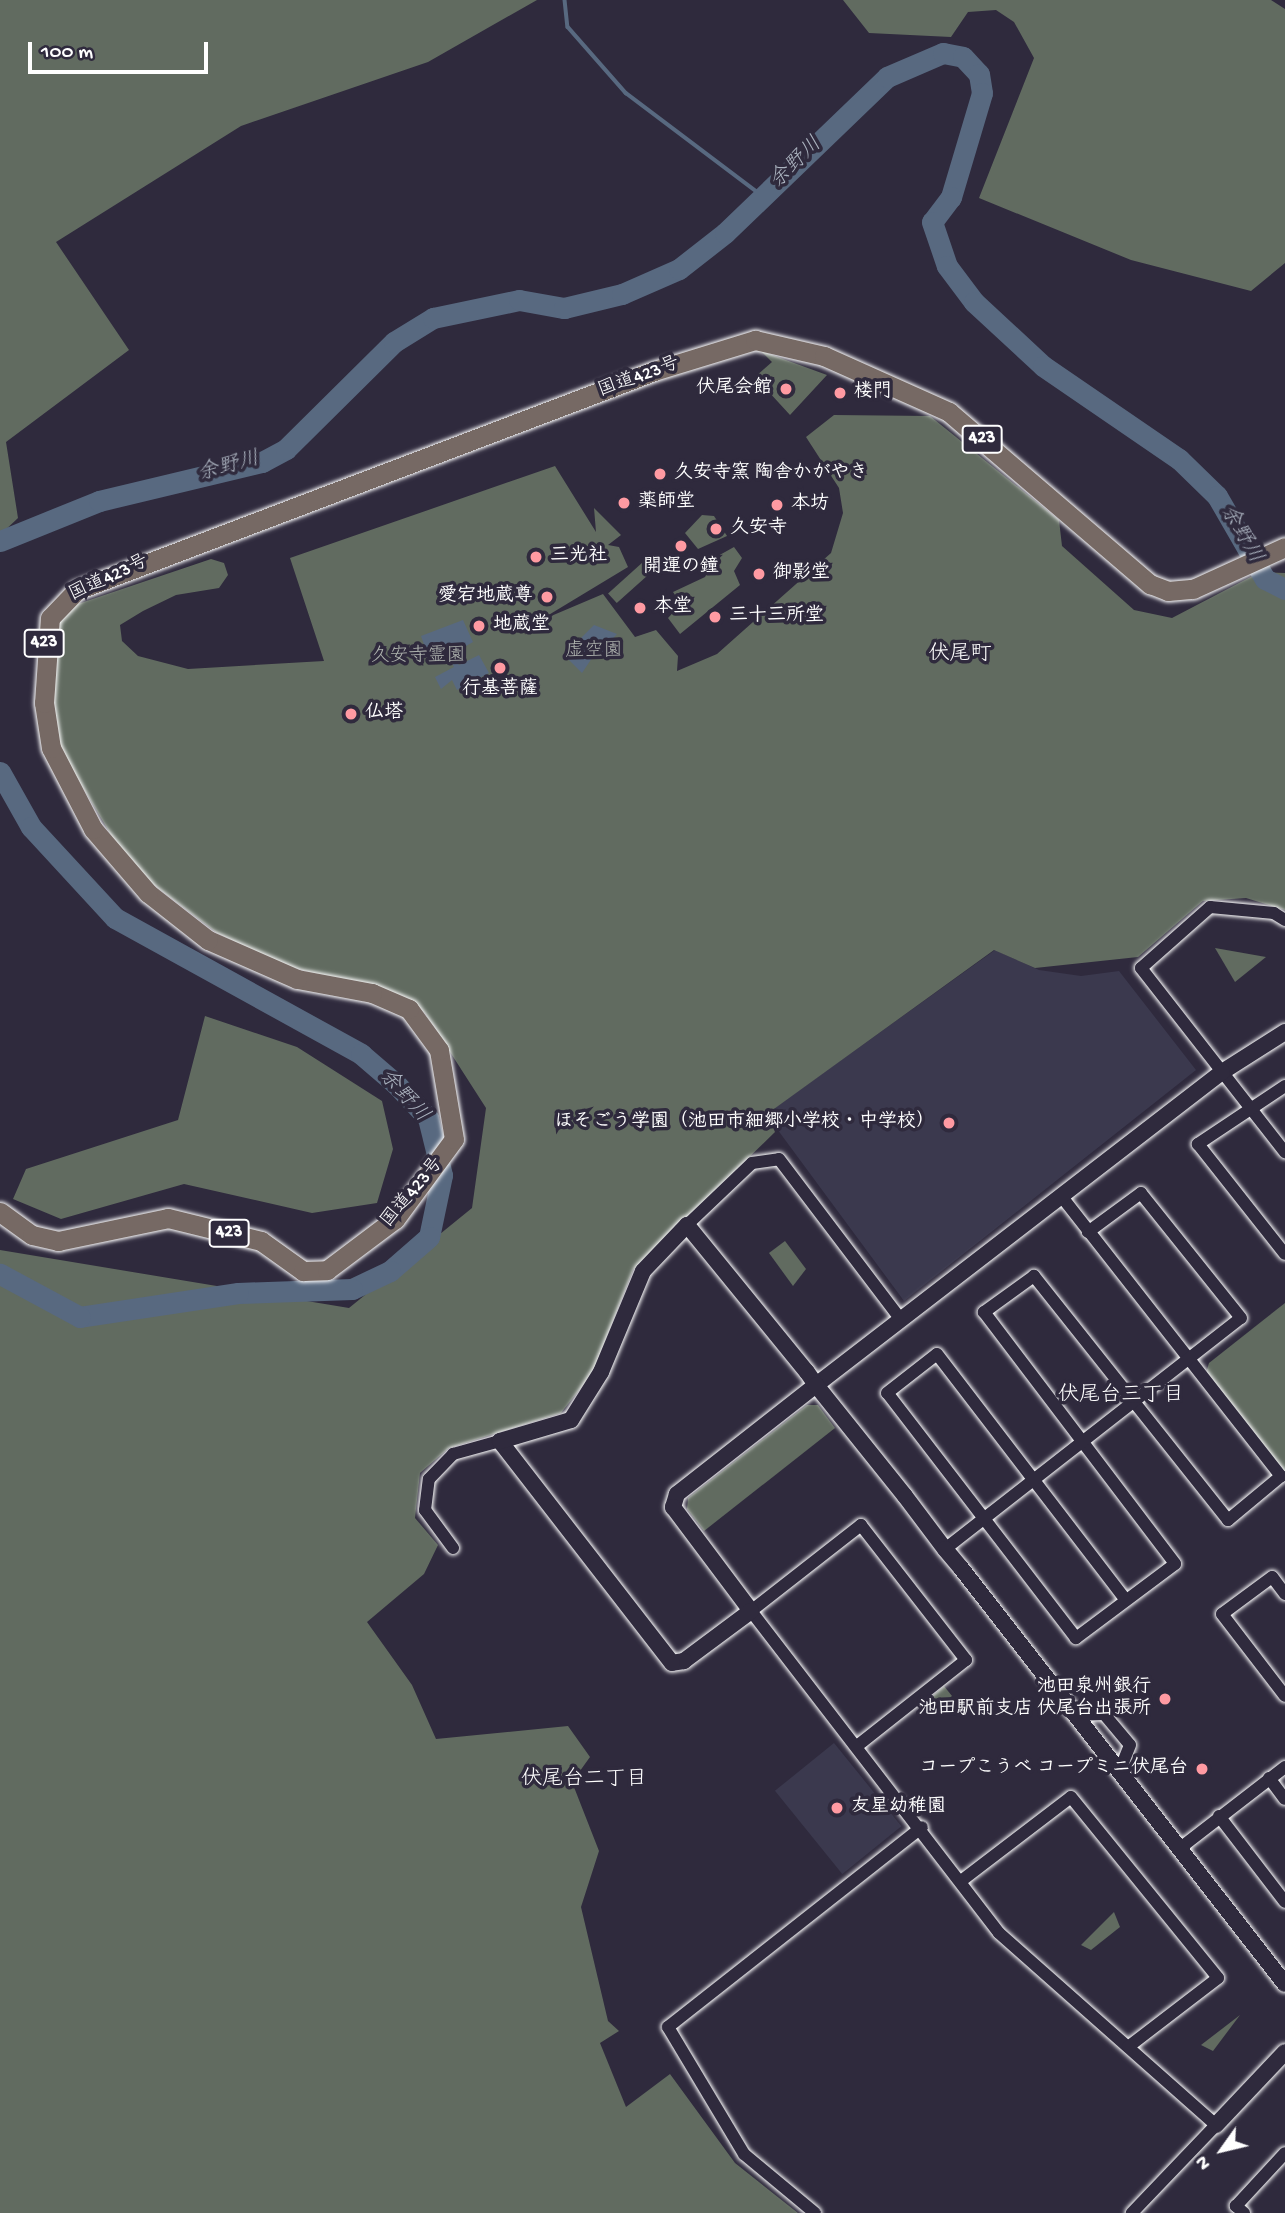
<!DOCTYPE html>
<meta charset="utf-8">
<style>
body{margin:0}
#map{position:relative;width:1285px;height:2213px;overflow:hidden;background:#2f2a3d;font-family:"Gochi Hand","Klee One",sans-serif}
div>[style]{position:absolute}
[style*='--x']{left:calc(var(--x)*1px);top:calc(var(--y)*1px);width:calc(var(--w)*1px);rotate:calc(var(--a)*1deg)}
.built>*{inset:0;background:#3b394e;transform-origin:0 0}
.green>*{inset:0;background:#616b60;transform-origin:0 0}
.water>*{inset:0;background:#586980}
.stream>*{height:3.5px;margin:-1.75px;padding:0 1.75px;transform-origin:1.75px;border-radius:1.75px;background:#586980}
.river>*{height:21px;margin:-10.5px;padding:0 10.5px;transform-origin:10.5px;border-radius:10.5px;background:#586980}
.roads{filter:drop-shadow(0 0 2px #fff) drop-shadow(0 0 2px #fff)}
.minor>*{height:12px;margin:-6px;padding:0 6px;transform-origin:6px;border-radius:6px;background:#2f2a3d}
.tertiary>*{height:16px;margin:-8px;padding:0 8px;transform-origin:8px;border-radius:8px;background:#2f2a3d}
.trunk>*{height:19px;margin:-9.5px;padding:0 9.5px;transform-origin:9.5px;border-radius:9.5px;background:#766964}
.dots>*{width:19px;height:19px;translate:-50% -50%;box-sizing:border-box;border:4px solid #2f2a3d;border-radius:50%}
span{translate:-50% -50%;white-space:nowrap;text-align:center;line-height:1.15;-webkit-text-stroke:7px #2f2a3d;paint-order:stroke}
.shield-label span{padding:2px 5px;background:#2f2a3d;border:2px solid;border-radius:5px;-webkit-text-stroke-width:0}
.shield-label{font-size:18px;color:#fff;font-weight:700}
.street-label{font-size:19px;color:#fff}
.poi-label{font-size:19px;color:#fff;font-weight:700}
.right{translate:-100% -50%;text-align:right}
.left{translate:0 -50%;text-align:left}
.park-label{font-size:19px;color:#b0b5b0}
.water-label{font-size:21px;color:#acb4c0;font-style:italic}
.neighbourhood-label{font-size:21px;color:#fff}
.north{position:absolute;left:1187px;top:2115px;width:70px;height:70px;-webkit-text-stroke:5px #2f2a3d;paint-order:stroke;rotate:236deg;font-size:19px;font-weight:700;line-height:28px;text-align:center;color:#fff}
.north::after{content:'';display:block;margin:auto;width:24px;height:32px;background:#fff;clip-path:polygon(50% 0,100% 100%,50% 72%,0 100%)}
.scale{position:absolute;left:28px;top:42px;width:180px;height:32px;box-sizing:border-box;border:4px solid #fff;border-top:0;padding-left:9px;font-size:21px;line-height:24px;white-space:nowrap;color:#fff;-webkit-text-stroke:5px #2f2a3d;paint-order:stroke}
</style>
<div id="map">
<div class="built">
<div style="clip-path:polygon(995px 950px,1039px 970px,1081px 976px,1119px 971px,1196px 1070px,904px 1301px,766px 1114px)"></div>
<div style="left:834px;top:1743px;width:107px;height:76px;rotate:51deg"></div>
</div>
<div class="green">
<div style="clip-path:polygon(0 0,537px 0,428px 62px,241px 126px,56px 242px,129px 350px,6px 442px,18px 518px,0 535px)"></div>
<div style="clip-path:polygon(843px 0,1271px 0,1285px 9px,1285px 263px,1251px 291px,1131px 260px,979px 198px,1034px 58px,1014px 22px,996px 10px,968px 12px,951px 37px,869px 33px)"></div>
<div style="clip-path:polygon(761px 351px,827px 375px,790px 415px,755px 377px,772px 362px)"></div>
<div style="clip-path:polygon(834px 415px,930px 416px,1059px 520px,1062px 546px,1134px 610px,1172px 618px,1260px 572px,1285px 573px,1285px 910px,1246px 898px,1203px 901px,1138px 957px,1035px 968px,994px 950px,767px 1114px,775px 1132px,633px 1270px,592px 1374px,561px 1413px,449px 1448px,420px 1473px,415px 1518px,438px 1545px,424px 1574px,367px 1622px,412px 1685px,436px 1739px,568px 1726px,590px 1757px,572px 1782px,599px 1851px,581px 1907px,608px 2021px,619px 2031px,600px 2043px,626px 2107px,670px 2074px,735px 2163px,798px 2213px,0 2213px,0 1250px,349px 1308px,472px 1208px,486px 1108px,425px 1013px,408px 999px,284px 965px,217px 933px,154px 885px,117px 845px,60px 749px,51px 677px,55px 625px,66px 608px,211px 559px,224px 563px,228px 575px,219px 588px,176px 595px,143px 611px,120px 625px,122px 641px,138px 656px,188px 669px,324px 661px,290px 558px,555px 466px,596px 532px,594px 508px,621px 535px,608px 545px,619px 547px,628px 567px,537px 622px,603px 594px,635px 637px,656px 630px,678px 656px,677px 671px,717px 654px,831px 553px,843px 513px,839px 488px,806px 437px)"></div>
<div style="clip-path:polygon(702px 515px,714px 516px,727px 536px,698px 549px,685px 533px)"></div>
<div style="clip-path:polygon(734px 547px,742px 558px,734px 571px,740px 585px,680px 634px,668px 618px,681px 604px,673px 592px,705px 577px,716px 557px)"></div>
<div style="left:643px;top:562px;width:13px;height:47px;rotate:48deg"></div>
<div style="clip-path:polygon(1215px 948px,1266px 957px,1235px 982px)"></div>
<div style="clip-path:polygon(205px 1016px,297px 1047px,382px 1101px,393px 1149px,377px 1203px,312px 1213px,184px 1184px,61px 1219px,13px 1199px,26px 1169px,178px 1120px)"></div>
<div style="clip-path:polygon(785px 1241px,806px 1269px,793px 1286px,769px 1253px)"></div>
<div style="clip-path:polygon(1285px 1303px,1285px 1475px,1206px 1373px,1209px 1363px)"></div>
<div style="clip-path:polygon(807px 1405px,818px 1405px,835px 1428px,704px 1531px,687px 1509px,688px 1498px)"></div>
<div style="clip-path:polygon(944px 1686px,952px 1696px,928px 1714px,921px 1706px)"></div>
<div style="clip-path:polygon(1114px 1912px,1120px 1927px,1091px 1950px,1081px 1945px)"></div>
<div style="clip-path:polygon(1240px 2015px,1213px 2051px,1201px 2045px)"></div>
</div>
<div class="water">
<div style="clip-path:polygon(463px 620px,473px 642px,452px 654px,459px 665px,479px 655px,489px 673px,457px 690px,452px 680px,441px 689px,435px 677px,454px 667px,447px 655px,431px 664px,421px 636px)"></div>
<div style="clip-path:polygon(594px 625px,617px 634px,607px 645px,614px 655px,594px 655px,582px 673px,564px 655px)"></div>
</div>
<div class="stream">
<div style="--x:565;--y:0;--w:27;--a:84"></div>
<div style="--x:568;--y:27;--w:88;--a:48.7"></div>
<div style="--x:626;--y:93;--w:173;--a:37"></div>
</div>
<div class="river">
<div style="--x:0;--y:541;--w:107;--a:-22"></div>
<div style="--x:99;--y:501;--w:168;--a:-13.5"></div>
<div style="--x:262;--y:462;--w:27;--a:-28"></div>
<div style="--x:286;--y:449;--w:152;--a:-44.7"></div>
<div style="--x:394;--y:342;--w:46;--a:-31.6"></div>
<div style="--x:433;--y:318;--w:88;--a:-11.8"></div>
<div style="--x:519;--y:300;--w:46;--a:10.1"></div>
<div style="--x:564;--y:308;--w:60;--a:-13.6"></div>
<div style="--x:622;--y:294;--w:62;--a:-23.7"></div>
<div style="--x:679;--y:269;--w:58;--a:-38"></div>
<div style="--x:725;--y:233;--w:225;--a:-43.9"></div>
<div style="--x:887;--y:77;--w:61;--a:-23.2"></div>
<div style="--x:943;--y:53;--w:20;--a:11"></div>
<div style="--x:963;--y:57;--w:23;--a:47"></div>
<div style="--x:979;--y:74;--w:19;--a:81"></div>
<div style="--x:982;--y:93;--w:109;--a:106.6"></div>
<div style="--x:951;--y:197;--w:31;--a:127"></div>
<div style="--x:932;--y:222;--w:46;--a:71.2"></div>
<div style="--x:947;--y:266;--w:45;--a:53.1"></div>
<div style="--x:974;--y:302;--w:94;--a:42.8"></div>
<div style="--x:1043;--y:366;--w:165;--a:34.4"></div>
<div style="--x:1179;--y:459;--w:53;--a:44.2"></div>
<div style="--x:1217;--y:496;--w:96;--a:60"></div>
<div style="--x:1265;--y:579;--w:22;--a:27"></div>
<div style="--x:0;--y:772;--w:63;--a:60.6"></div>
<div style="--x:31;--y:827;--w:124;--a:47.3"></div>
<div style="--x:115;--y:918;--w:281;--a:28.9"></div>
<div style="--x:361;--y:1054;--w:46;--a:40.6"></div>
<div style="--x:396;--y:1084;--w:47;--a:46.7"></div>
<div style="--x:428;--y:1118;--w:59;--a:76.2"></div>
<div style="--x:442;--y:1175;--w:63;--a:101.8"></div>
<div style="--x:429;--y:1237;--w:52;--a:138.9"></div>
<div style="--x:390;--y:1271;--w:42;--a:154.7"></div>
<div style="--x:352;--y:1289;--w:114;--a:178"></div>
<div style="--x:238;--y:1293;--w:160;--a:171.4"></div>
<div style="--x:80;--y:1317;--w:91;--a:-151.7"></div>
</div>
<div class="roads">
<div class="minor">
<div style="--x:1285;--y:920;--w:13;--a:-148"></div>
<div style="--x:1274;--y:913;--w:64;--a:-174.6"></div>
<div style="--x:1210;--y:907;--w:92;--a:138.5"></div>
<div style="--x:1141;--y:968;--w:234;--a:52"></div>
<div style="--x:1285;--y:1086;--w:105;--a:146.3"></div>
<div style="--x:1198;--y:1144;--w:140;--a:51.7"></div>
<div style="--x:1062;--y:1197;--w:355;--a:51.9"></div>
<div style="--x:1281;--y:1476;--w:69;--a:140.3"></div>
<div style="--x:1228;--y:1520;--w:312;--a:-128.5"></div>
<div style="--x:1034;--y:1276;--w:62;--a:144.2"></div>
<div style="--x:984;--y:1312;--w:316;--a:52.8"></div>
<div style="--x:1175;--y:1564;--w:124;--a:143.2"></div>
<div style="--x:1076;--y:1638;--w:309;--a:-127.6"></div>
<div style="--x:887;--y:1393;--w:63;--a:-38"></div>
<div style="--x:937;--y:1354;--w:309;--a:52.5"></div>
<div style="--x:687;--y:1225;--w:90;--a:-43.6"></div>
<div style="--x:752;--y:1163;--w:27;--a:-8"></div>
<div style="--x:779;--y:1159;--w:202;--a:52.8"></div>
<div style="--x:453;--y:1548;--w:47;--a:-126.4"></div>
<div style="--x:425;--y:1510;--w:31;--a:-83"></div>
<div style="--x:429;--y:1479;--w:35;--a:-46"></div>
<div style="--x:453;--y:1454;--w:49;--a:-15.5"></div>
<div style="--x:945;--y:1549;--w:375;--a:-38"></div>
<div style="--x:1241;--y:1318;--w:160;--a:-128.7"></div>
<div style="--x:1141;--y:1193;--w:66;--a:143.7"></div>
<div style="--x:1285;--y:1594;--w:21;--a:-127"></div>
<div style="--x:1272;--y:1577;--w:62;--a:143.5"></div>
<div style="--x:1222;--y:1614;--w:103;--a:52.5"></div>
<div style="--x:1073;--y:1715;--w:31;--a:-2"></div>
<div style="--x:1104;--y:1714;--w:40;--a:50"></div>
<div style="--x:1130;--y:1745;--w:29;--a:112"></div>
<div style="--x:857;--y:1746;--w:139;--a:-38.3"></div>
<div style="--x:966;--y:1660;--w:171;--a:-127.9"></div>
<div style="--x:861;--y:1525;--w:140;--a:142"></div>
<div style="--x:751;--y:1611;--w:406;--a:52.4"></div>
<div style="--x:999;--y:1933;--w:290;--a:41.5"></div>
<div style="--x:1216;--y:2125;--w:122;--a:133.7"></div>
<div style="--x:1269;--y:1778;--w:26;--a:53"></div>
<div style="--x:1219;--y:1816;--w:108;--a:52.5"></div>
<div style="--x:1179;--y:1849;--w:134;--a:-37.7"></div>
<div style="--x:961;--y:1881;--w:138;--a:-37.4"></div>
<div style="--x:1071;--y:1797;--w:233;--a:50.9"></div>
<div style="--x:1218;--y:1978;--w:113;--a:142.5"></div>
<div style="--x:815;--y:2213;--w:92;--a:-140.3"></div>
<div style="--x:744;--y:2154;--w:148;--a:-120.9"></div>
<div style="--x:668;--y:2027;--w:323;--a:-38.2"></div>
<div style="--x:1244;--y:2213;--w:11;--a:-139"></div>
<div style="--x:1236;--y:2206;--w:72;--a:-47.2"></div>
</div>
<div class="tertiary">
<div style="--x:1285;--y:1032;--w:75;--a:147.6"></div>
<div style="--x:1222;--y:1072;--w:513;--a:142.37"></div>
<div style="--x:816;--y:1385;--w:177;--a:141.9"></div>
<div style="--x:677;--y:1494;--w:14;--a:107"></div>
<div style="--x:673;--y:1507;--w:130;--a:53.1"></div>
<div style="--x:751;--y:1611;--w:84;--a:143.3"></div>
<div style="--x:684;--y:1661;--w:12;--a:171"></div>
<div style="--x:672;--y:1663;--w:281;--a:-127.8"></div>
<div style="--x:500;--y:1441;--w:74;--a:-16.5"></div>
<div style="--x:571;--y:1420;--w:57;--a:-58"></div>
<div style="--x:601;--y:1372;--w:109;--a:-67.4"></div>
<div style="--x:643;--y:1271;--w:64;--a:-46.3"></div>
<div style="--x:687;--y:1225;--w:190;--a:50.8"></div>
<div style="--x:807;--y:1372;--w:16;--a:55"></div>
<div style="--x:816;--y:1385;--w:142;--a:51.3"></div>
<div style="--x:905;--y:1496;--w:66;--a:53"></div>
<div style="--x:945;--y:1549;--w:25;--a:50"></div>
<div style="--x:961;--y:1568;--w:527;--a:52.09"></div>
<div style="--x:1216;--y:2125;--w:100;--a:-46.6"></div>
</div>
<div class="trunk">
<div style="--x:0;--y:1212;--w:39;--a:36"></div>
<div style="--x:32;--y:1235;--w:27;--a:13"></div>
<div style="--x:58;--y:1241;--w:112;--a:-11.8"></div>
<div style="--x:168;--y:1218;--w:96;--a:13.9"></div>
<div style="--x:261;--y:1241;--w:52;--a:35.5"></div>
<div style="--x:303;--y:1271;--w:24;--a:-2"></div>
<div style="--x:327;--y:1270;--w:85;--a:-36.9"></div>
<div style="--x:395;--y:1219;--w:99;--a:-53.6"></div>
<div style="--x:454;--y:1139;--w:90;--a:-99.6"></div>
<div style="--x:439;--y:1050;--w:51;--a:-126.2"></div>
<div style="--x:409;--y:1009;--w:40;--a:-156.6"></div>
<div style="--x:372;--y:993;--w:76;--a:-169.4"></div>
<div style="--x:297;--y:979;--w:97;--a:-156.3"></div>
<div style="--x:208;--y:940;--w:76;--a:-141.9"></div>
<div style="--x:148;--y:893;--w:84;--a:-130.7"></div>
<div style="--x:93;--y:829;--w:91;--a:-117.4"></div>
<div style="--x:51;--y:748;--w:46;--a:-98.8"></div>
<div style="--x:44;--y:703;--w:85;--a:-86"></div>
<div style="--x:50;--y:618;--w:39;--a:-46"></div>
<div style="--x:77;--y:590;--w:617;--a:-20.78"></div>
<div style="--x:654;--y:371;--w:106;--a:-17.1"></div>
<div style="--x:755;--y:340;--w:71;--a:13.1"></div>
<div style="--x:824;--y:356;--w:137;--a:24.1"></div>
<div style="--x:949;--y:412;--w:265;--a:40.6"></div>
<div style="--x:1150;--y:584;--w:19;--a:21"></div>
<div style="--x:1168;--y:591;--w:25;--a:-5"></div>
<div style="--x:1193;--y:589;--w:101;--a:-24.5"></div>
</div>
</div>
<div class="dots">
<div style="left:786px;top:389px;background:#ff9aa2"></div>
<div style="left:840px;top:393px;background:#ff9aa2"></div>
<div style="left:660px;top:474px;background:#ff9aa2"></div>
<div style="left:624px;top:503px;background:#ff9aa2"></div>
<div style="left:777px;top:505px;background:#ff9aa2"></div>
<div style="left:716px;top:529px;background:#ff9aa2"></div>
<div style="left:681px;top:546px;background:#ff9aa2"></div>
<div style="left:536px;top:557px;background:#ff9aa2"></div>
<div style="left:759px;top:574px;background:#ff9aa2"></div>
<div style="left:547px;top:597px;background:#ff9aa2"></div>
<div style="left:640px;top:608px;background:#ff9aa2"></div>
<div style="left:715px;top:617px;background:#ff9aa2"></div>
<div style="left:479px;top:626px;background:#ff9aa2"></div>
<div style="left:500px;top:668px;background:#ff9aa2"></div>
<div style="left:351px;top:714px;background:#ff9aa2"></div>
<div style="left:949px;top:1123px;background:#ff9aa2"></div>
<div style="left:1165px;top:1699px;background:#ff9aa2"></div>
<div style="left:1202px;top:1769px;background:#ff9aa2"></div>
<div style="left:837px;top:1808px;background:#ff9aa2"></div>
</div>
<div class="shield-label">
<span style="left:982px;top:439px">423</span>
<span style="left:44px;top:643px">423</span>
<span style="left:229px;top:1233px">423</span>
</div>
<div class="street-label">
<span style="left:639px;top:378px;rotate:-20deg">国道423号</span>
<span style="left:109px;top:579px;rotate:-25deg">国道423号</span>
<span style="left:413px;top:1193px;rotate:-50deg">国道423号</span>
</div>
<div class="poi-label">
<span class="right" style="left:772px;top:389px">伏尾会館</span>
<span class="left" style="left:854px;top:393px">楼門</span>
<span class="left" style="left:674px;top:474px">久安寺窯 陶舎かがやき</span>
<span class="left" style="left:638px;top:503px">薬師堂</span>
<span class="left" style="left:791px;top:505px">本坊</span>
<span class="left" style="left:730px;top:529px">久安寺</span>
<span class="left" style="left:550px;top:557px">三光社</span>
<span style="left:681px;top:568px">開運の鐘</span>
<span class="left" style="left:773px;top:574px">御影堂</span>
<span class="right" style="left:533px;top:597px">愛宕地蔵尊</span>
<span class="left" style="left:654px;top:608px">本堂</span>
<span class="left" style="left:729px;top:617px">三十三所堂</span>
<span class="left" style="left:493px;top:626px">地蔵堂</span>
<span style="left:500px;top:690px">行基菩薩</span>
<span class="left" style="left:365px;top:714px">仏塔</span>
<span class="right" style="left:935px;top:1123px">ほそごう学園（池田市細郷小学校・中学校）</span>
<span class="right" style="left:1151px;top:1699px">池田泉州銀行<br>池田駅前支店 伏尾台出張所</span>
<span class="right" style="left:1188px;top:1769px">コープこうべ コープミニ伏尾台</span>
<span class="left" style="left:851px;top:1808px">友星幼稚園</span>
</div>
<div class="park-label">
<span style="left:594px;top:652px">虚空園</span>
<span style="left:418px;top:657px">久安寺霊園</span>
</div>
<div class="water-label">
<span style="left:797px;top:164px;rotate:-44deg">余野川</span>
<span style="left:229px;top:468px;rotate:-15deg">余野川</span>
<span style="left:1240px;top:535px;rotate:60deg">余野川</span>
<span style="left:403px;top:1097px;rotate:48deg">余野川</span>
</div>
<div class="neighbourhood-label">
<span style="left:960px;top:656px">伏尾町</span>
<span style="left:1121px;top:1397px">伏尾台三丁目</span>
<span style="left:584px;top:1781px">伏尾台二丁目</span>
</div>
<div class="north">N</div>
<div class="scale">100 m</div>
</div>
